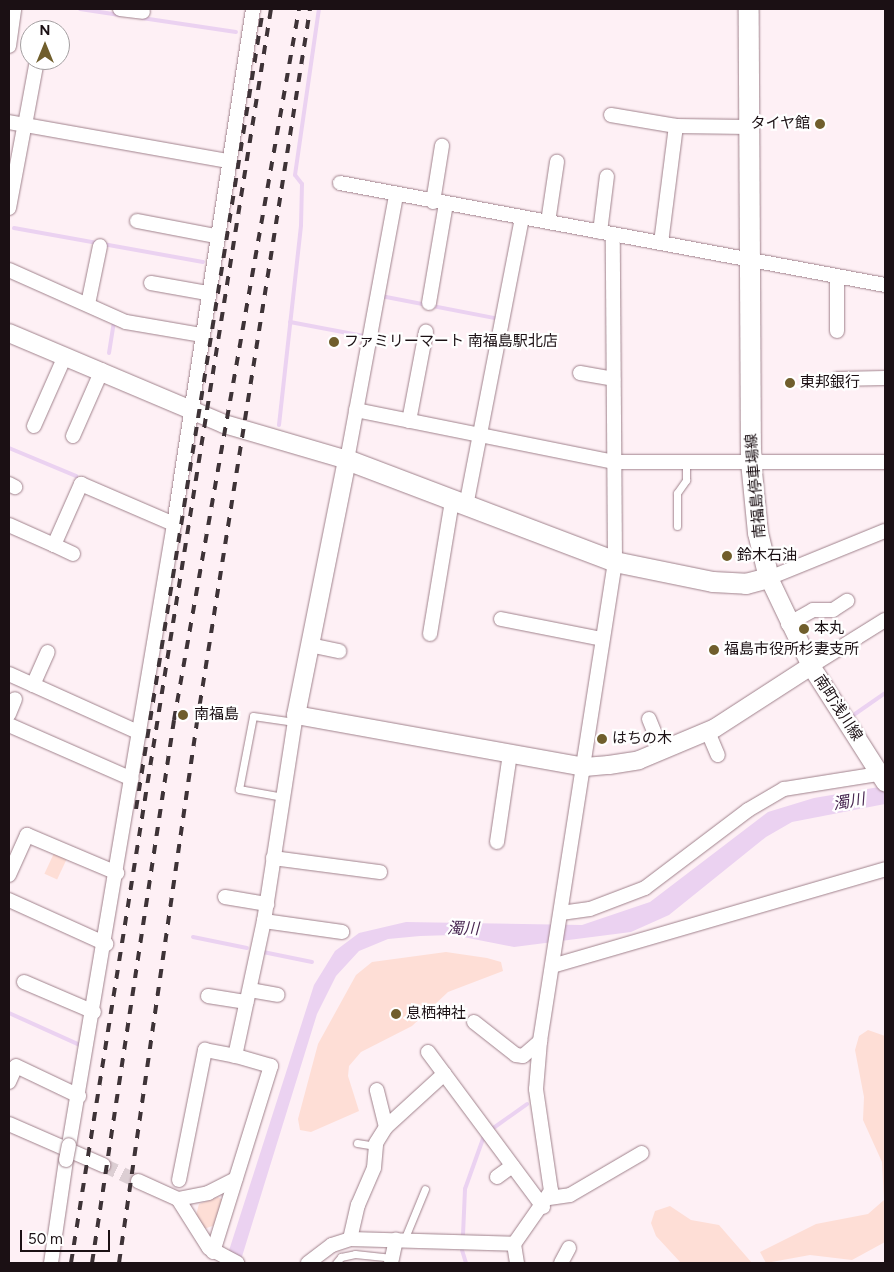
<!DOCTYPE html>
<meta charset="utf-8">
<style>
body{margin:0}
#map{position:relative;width:894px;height:1272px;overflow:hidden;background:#fef0f5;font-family:Figtree,"Noto Sans JP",sans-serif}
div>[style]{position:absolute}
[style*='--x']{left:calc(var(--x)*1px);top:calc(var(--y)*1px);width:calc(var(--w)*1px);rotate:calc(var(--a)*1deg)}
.green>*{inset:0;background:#feded6;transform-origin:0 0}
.water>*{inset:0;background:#ebd2f1}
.stream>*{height:4px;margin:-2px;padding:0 2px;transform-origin:2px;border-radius:2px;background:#ebd2f1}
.minor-tunnel>*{height:14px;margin-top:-7px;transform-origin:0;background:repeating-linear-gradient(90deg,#dcced3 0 14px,transparent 0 21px)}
.roads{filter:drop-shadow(0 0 1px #a0828c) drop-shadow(0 0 1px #a0828c)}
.service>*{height:7px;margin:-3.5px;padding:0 3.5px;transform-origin:3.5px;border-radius:3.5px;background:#fff}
.minor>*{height:14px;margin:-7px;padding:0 7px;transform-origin:7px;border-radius:7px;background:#fff}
.tertiary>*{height:18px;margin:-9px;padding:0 9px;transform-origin:9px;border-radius:9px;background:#fff}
.secondary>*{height:20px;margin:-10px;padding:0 10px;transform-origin:10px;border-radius:10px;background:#fff}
.rail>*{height:4px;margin-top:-2px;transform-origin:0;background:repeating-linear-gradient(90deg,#3e3337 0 9px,transparent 0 18px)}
.bridges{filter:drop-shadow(0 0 1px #a0828c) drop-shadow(0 0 1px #a0828c)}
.minor-bridge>*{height:14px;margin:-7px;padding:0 7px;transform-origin:7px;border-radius:7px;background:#fff}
.dots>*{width:14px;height:14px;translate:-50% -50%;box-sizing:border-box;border:2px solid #fff;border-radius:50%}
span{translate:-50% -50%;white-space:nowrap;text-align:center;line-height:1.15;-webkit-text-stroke:4.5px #fff;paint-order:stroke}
.poi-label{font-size:15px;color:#1b1014}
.right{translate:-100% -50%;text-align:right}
.left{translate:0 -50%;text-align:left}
.street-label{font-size:15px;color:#1b1014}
.water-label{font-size:16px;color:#4a2953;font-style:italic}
.frame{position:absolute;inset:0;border:10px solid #1b1014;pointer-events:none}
.north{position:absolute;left:20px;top:20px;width:50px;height:50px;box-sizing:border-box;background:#fff;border:1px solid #a49fa1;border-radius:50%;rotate:0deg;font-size:14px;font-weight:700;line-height:20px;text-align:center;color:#1b1014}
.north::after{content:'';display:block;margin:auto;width:18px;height:22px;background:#705e2c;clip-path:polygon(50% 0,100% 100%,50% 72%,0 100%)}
.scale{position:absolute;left:20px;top:1230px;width:90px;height:22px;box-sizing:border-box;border:2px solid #1b1014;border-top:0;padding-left:6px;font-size:15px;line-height:18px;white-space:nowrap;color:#1b1014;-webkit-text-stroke:4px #fff;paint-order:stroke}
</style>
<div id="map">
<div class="green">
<div style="left:55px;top:851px;width:14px;height:25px;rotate:25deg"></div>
<div style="clip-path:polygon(446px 952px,487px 958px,501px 962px,503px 971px,448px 992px,412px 1026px,361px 1052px,349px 1066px,348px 1076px,359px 1111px,311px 1132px,300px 1130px,298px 1119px,318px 1044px,356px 975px,372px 962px)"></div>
<div style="clip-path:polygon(868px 1030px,885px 1036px,885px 1242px,852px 1260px,810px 1255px,766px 1263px,760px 1252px,816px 1224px,868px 1214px,884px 1200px,882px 1162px,863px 1120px,864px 1097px,855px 1050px,859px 1036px)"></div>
<div style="clip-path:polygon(218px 1197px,223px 1200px,215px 1225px,204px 1229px,196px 1215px,199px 1204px)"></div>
<div style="clip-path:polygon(670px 1206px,691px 1220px,719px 1225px,752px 1263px,681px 1263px,656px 1236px,651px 1223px,655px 1211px)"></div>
</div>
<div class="water">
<div style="clip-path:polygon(885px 786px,885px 804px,792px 822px,766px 837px,669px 915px,631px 932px,514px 947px,453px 935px,420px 936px,388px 939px,359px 951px,336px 976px,317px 1014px,240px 1263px,225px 1263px,314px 985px,335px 951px,359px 933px,406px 922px,582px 925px,650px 902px,768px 812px,814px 798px)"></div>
</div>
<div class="stream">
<div style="--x:80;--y:9;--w:40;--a:8.5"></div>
<div style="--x:142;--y:18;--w:95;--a:8.5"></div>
<div style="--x:14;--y:228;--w:192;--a:10.2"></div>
<div style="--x:381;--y:296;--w:120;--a:11"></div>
<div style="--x:290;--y:322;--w:75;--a:10.7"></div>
<div style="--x:109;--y:353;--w:31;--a:-81"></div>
<div style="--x:279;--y:425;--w:201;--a:-83.7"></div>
<div style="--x:301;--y:225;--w:41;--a:-88.6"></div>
<div style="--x:302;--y:184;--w:11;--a:-128"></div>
<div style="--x:295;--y:175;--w:168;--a:-81.8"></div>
<div style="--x:9;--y:448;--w:73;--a:22.7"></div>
<div style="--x:855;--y:714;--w:37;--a:-35"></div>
<div style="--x:193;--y:937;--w:55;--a:11.5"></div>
<div style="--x:263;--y:952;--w:50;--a:11.5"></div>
<div style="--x:9;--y:1013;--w:78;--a:24.3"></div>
<div style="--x:492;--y:1129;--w:43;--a:-35.5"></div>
<div style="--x:463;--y:1235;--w:46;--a:-87.5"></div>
<div style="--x:465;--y:1189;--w:56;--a:-70.3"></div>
<div style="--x:462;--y:1250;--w:14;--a:73"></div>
</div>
<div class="minor-tunnel">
<div style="--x:103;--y:1165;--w:38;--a:25"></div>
</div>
<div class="roads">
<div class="service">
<div style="--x:677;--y:526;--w:33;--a:-90"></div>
<div style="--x:677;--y:493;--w:16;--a:-55"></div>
<div style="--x:686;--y:480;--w:18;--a:-90"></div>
<div style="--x:283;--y:797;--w:45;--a:-169.7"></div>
<div style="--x:239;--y:789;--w:74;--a:-79.1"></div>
<div style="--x:253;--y:716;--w:42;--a:8.1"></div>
<div style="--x:357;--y:1143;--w:19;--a:9"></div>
<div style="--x:404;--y:1240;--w:55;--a:-67.6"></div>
<div style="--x:336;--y:1263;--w:8;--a:-50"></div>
<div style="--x:341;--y:1257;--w:14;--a:-12"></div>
<div style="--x:355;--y:1254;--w:37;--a:6"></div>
</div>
<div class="minor">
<div style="--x:120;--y:9;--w:23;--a:7"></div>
<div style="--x:9;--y:46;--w:37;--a:-82"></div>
<div style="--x:611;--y:115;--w:66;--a:9.6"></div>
<div style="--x:676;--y:126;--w:72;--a:0.8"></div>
<div style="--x:9;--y:122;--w:223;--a:10.1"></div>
<div style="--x:25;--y:125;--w:66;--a:-79.5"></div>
<div style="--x:340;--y:183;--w:554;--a:10.6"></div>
<div style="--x:433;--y:202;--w:57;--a:-80.9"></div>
<div style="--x:9;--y:208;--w:81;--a:-79.4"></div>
<div style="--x:137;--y:221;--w:80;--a:10.8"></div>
<div style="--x:548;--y:222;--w:61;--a:-81.5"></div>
<div style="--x:600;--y:232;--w:56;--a:-82.9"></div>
<div style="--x:661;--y:243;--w:118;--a:-82.7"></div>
<div style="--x:9;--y:270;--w:128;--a:24"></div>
<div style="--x:126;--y:322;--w:76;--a:9.8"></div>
<div style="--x:151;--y:283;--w:57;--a:10.1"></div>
<div style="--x:429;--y:303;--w:100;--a:-80.3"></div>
<div style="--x:88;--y:304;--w:59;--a:-78.3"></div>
<div style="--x:837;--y:331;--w:54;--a:-90"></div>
<div style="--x:580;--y:373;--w:34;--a:10"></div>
<div style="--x:837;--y:379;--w:48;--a:-1.2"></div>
<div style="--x:356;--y:410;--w:262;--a:11.4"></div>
<div style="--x:613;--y:462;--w:272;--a:0"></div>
<div style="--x:409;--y:421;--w:91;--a:-79.2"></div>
<div style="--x:34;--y:426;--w:77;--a:-66.1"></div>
<div style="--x:73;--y:436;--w:72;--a:-66.3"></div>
<div style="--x:347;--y:460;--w:269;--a:-79.5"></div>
<div style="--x:9;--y:484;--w:7;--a:27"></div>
<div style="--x:466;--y:506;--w:293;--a:-79"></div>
<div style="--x:9;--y:525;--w:49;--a:24"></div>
<div style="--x:54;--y:545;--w:67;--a:-66.1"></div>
<div style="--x:81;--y:484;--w:101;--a:23.3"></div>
<div style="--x:54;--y:545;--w:21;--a:25"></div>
<div style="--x:769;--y:578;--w:125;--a:-22.1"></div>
<div style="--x:501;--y:619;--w:103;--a:11.2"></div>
<div style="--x:788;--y:624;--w:29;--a:-29"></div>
<div style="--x:813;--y:610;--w:20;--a:0"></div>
<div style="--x:833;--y:610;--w:17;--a:-33"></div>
<div style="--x:430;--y:634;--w:135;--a:-80.6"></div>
<div style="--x:310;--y:645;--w:30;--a:12"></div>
<div style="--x:811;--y:666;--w:87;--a:-31.9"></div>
<div style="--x:9;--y:674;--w:144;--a:24.2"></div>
<div style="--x:33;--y:685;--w:36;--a:-66"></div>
<div style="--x:9;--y:714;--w:16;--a:-68"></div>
<div style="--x:649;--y:719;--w:35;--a:68"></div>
<div style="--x:9;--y:725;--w:134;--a:23.7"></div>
<div style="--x:708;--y:732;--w:25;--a:67"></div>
<div style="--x:497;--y:842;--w:89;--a:-81.6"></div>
<div style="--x:273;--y:858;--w:108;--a:7.5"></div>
<div style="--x:9;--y:875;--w:44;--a:-65.8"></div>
<div style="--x:27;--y:835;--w:98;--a:22.9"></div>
<div style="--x:225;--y:897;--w:43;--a:9.5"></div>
<div style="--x:9;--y:900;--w:107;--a:24.4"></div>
<div style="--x:561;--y:913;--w:29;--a:-8"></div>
<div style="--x:590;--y:909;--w:59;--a:-20.9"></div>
<div style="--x:645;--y:888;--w:129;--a:-37.1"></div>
<div style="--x:748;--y:810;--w:42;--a:-30.3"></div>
<div style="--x:784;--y:789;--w:102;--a:-9"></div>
<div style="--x:264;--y:921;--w:79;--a:8"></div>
<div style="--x:552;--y:966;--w:347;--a:-16.2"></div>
<div style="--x:24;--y:982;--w:76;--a:23.2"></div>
<div style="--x:250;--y:990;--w:28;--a:10"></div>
<div style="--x:208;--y:996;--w:39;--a:9"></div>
<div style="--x:474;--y:1022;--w:53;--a:38.2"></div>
<div style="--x:516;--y:1055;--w:7;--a:8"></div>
<div style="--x:523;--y:1056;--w:23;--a:-41"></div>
<div style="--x:428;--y:1052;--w:193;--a:53.4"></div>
<div style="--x:9;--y:1082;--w:17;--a:-66"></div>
<div style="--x:16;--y:1066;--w:70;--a:25.5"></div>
<div style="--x:9;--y:1124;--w:103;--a:23.6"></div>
<div style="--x:386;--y:1127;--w:79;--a:-42.4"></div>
<div style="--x:69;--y:1145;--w:630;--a:-80.4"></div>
<div style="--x:174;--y:524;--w:521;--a:-81.28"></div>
<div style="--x:497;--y:1177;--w:19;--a:-36"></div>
<div style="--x:179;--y:1180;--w:133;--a:-78.7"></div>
<div style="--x:205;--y:1050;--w:31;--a:11"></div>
<div style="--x:138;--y:1181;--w:44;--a:24.2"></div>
<div style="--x:178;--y:1199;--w:58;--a:57.7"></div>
<div style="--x:209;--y:1248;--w:32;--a:28"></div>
<div style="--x:549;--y:1198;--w:21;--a:-8"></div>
<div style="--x:570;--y:1195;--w:83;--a:-30.3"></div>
<div style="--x:178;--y:1199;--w:31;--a:-11"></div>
<div style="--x:208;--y:1193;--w:31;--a:-27"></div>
<div style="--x:350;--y:1239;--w:35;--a:-77"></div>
<div style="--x:358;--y:1205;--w:40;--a:-66.6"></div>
<div style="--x:374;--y:1168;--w:25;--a:-85"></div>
<div style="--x:376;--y:1143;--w:19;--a:-58"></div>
<div style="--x:386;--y:1127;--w:38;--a:-104"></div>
<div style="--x:213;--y:1252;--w:195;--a:-72.7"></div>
<div style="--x:271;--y:1066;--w:37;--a:-164"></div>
<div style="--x:235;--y:1056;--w:138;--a:-77.9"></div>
<div style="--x:264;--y:921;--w:208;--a:-81.2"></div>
<div style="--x:51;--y:1263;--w:104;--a:-81.7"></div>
<div style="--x:308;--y:1263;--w:30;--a:-37"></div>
<div style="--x:332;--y:1245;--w:19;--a:-18"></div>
<div style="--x:350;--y:1239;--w:164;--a:1.7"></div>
<div style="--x:391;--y:1263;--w:24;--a:-78"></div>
<div style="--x:517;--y:1263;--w:19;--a:-99"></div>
<div style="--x:514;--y:1244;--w:65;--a:-55.1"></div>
<div style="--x:551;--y:1191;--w:103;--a:-98.4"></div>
<div style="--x:536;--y:1089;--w:48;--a:-85.2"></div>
<div style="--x:540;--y:1041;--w:485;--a:-81.1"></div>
<div style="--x:615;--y:562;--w:327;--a:-90.4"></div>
<div style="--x:561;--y:1263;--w:17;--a:-62"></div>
</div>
<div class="tertiary">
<div style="--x:9;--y:333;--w:233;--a:22.9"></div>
<div style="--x:224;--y:424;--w:128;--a:16.3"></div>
<div style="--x:347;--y:460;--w:260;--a:101.3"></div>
<div style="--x:296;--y:715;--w:294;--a:10.2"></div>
<div style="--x:585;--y:767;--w:24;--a:-5"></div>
<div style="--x:609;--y:765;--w:30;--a:-9"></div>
<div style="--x:639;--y:760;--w:82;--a:-22.8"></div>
<div style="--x:715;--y:728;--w:114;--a:-32.9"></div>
<div style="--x:769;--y:578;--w:98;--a:64.5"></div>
<div style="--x:811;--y:666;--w:138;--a:57.5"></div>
</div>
<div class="secondary">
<div style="--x:347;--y:460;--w:287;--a:20.8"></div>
<div style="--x:615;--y:562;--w:100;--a:11.5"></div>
<div style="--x:713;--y:582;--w:33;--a:3"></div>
<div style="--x:746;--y:584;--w:24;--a:-15"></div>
<div style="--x:769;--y:578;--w:46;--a:-103.7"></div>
<div style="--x:758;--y:533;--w:72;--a:-95.6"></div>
<div style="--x:751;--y:461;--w:452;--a:-90.3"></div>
</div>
</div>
<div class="rail">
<div style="--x:136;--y:809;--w:810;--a:-80.98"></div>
<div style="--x:71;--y:1263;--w:1270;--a:-80.94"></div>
<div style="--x:92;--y:1263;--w:549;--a:-81.41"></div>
<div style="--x:174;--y:720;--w:722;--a:-80.03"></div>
<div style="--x:119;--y:1263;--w:547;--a:-81.8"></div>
<div style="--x:197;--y:722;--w:722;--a:-80.99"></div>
</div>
<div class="bridges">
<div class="minor-bridge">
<div style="--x:66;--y:1160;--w:15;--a:-79"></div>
</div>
</div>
<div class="dots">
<div style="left:820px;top:124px;background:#705e2c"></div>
<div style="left:334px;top:342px;background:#705e2c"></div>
<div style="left:790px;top:383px;background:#705e2c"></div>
<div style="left:727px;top:556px;background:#705e2c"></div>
<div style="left:804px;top:629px;background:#705e2c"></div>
<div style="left:714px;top:650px;background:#705e2c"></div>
<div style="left:183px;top:715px;background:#705e2c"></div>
<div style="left:602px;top:739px;background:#705e2c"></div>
<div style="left:396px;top:1014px;background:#705e2c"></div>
</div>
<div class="poi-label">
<span class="right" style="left:810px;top:124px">タイヤ館</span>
<span class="left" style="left:344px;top:342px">ファミリーマート 南福島駅北店</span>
<span class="left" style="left:800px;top:383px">東邦銀行</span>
<span class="left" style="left:737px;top:556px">鈴木石油</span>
<span class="left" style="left:814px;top:629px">本丸</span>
<span class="left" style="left:724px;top:650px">福島市役所杉妻支所</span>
<span class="left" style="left:194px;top:715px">南福島</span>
<span class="left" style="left:612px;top:739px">はちの木</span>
<span class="left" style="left:406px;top:1014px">息栖神社</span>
</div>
<div class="street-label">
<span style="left:756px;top:486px;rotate:-95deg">南福島停車場線</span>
<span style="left:838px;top:708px;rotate:57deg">南町浅川線</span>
</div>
<div class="water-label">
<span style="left:849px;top:802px;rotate:-10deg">濁川</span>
<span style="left:463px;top:929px;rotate:1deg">濁川</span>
</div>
<div class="frame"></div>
<div class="north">N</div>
<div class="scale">50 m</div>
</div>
